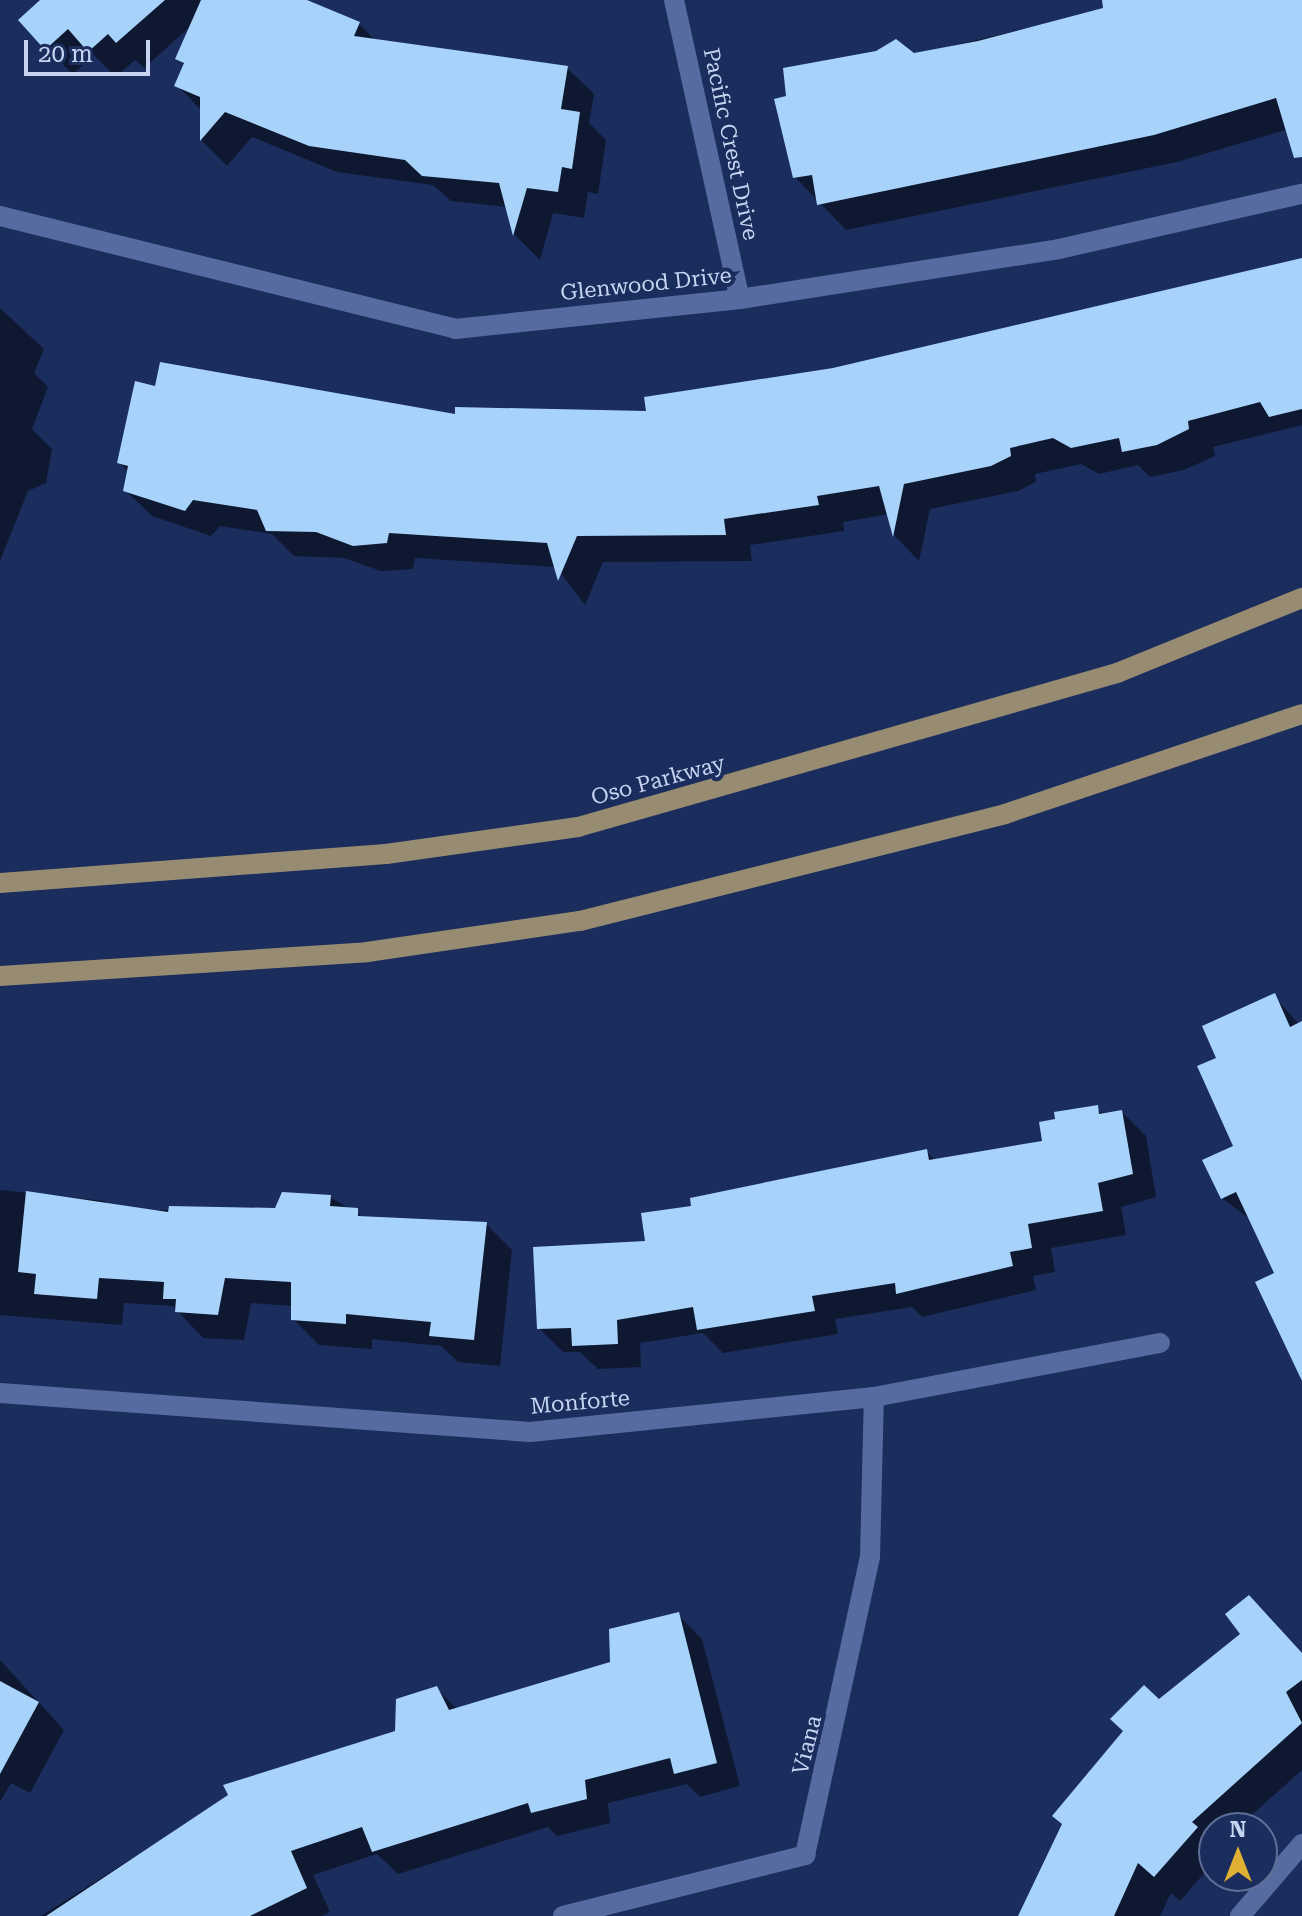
<!DOCTYPE html>
<style>
body{margin:0}
#map{position:relative;width:1302px;height:1916px;overflow:hidden;background:#1b2d5d;font-family:"Roboto Serif",serif}
div>[style]{position:absolute}
[style*='--x']{left:calc(var(--x)*1px);top:calc(var(--y)*1px);width:calc(var(--w)*1px);rotate:calc(var(--a)*1deg)}
.shadow>*{inset:0;background:#0007}
.building>*{inset:0;background:#a7d2f9}
.minor>*{height:20px;margin:-10px;padding:0 10px;transform-origin:10px;border-radius:10px;background:#566ca1}
.major>*{height:20px;margin:-10px;padding:0 10px;transform-origin:10px;border-radius:10px;background:#978c72}
span{translate:-50% -50%;white-space:nowrap;text-align:center;line-height:1.15;-webkit-text-stroke:8px #1b2d5d;paint-order:stroke}
.street-label{font-size:22px;color:#c6d4f1}
.north{position:absolute;left:1198px;top:1812px;width:80px;height:80px;box-sizing:border-box;background:#1b2d5d;border:2px solid #5f7098;border-radius:50%;rotate:0deg;font-size:22px;font-weight:700;line-height:32px;text-align:center;color:#c6d4f1}
.north::after{content:'';display:block;margin:auto;width:28px;height:36px;background:#e0b034;clip-path:polygon(50% 0,100% 100%,50% 72%,0 100%)}
.scale{position:absolute;left:24px;top:40px;width:126px;height:36px;box-sizing:border-box;border:4px solid #c6d4f1;border-top:0;padding-left:10px;font-size:24px;line-height:28px;white-space:nowrap;color:#c6d4f1;-webkit-text-stroke:6px #1b2d5d;paint-order:stroke}
</style>
<div id="map">
<div class="shadow">
<div style="clip-path:polygon(43px 0,300px 0,359px 24px,376px 41px,567px 68px,594px 94px,589px 123px,606px 140px,598px 194px,588px 192px,584px 218px,553px 213px,540px 260px,515px 235px,507px 207px,451px 201px,433px 185px,337px 172px,252px 137px,227px 166px,202px 141px,202px 111px,177px 85px,185px 66px,178px 58px,192px 25px,144px 68px,135px 60px,116px 77px,94px 55px,73px 74px,46px 48px)"></div>
<div style="clip-path:polygon(1178px 0,1302px 0,1302px 125px,1177px 162px,846px 230px,795px 177px,914px 55px,1125px 5px)"></div>
<div style="clip-path:polygon(1302px 259px,1302px 425px,1213px 447px,1215px 456px,1184px 470px,1150px 477px,1138px 465px,1099px 474px,1081px 464px,1035px 474px,1036px 482px,1018px 491px,930px 509px,919px 561px,895px 536px,889px 514px,843px 522px,844px 531px,750px 545px,752px 561px,603px 562px,585px 605px,556px 567px,415px 558px,413px 569px,381px 571px,344px 558px,294px 556px,272px 534px,220px 526px,211px 536px,152px 516px,125px 490px,129px 472px,119px 462px,156px 388px,457px 417px,648px 413px)"></div>
<div style="clip-path:polygon(0 308px,44px 349px,34px 373px,48px 387px,32px 429px,52px 449px,46px 483px,28px 491px,0 561px)"></div>
<div style="clip-path:polygon(1274px 996px,1302px 1028px,1302px 1353px,1258px 1283px,1276px 1272px,1251px 1220px,1222px 1198px,1235px 1147px,1219px 1059px)"></div>
<div style="clip-path:polygon(1122px 1112px,1146px 1136px,1156px 1197px,1121px 1207px,1126px 1235px,1051px 1248px,1055px 1272px,1033px 1276px,1036px 1290px,922px 1317px,912px 1307px,835px 1319px,838px 1334px,723px 1353px,703px 1333px,640px 1343px,641px 1367px,598px 1369px,580px 1352px,563px 1352px,539px 1328px,693px 1207px,926px 1151px,936px 1161px,1044px 1143px,1056px 1114px)"></div>
<div style="clip-path:polygon(0 1190px,105px 1201px,114px 1210px,277px 1210px,330px 1197px,365px 1218px,486px 1224px,512px 1250px,500px 1366px,458px 1362px,441px 1346px,372px 1339px,372px 1349px,319px 1345px,293px 1319px,293px 1306px,251px 1303px,244px 1340px,203px 1338px,173px 1306px,124px 1303px,122px 1325px,0 1315px)"></div>
<div style="clip-path:polygon(678px 1615px,702px 1639px,740px 1786px,700px 1797px,687px 1784px,608px 1803px,610px 1823px,557px 1836px,548px 1827px,398px 1874px,377px 1854px,313px 1875px,330px 1912px,322px 1916px,41px 1916px,231px 1796px,396px 1733px,436px 1688px,458px 1710px,612px 1664px)"></div>
<div style="clip-path:polygon(1302px 1654px,1302px 1770px,1237px 1828px,1214px 1828px,1214px 1862px,1180px 1901px,1171px 1893px,1160px 1916px,1020px 1916px,1159px 1702px)"></div>
<div style="clip-path:polygon(0 1660px,64px 1730px,30px 1793px,11px 1783px,0 1802px)"></div>
</div>
<div class="building">
<div style="clip-path:polygon(40px 0,165px 0,116px 43px,108px 34px,88px 52px,68px 29px,45px 50px,18px 20px)"></div>
<div style="clip-path:polygon(201px 0,307px 0,360px 22px,354px 36px,568px 66px,561px 109px,580px 112px,572px 169px,562px 167px,558px 192px,527px 188px,513px 236px,499px 183px,422px 176px,405px 160px,309px 146px,225px 112px,200px 141px,200px 97px,174px 86px,184px 63px,175px 59px)"></div>
<div style="clip-path:polygon(1102px 0,1302px 0,1302px 157px,1294px 158px,1276px 98px,1154px 135px,817px 205px,812px 175px,793px 178px,774px 99px,786px 96px,783px 68px,876px 51px,896px 39px,914px 53px,978px 41px,1103px 8px)"></div>
<div style="clip-path:polygon(1302px 258px,1302px 409px,1269px 417px,1260px 402px,1188px 421px,1189px 429px,1157px 445px,1122px 452px,1119px 438px,1071px 448px,1053px 438px,1010px 448px,1011px 456px,991px 466px,904px 484px,893px 537px,879px 486px,817px 496px,819px 505px,724px 519px,726px 535px,577px 536px,558px 581px,547px 543px,389px 533px,387px 543px,353px 546px,316px 532px,266px 531px,257px 510px,193px 500px,185px 511px,123px 491px,128px 466px,117px 463px,135px 381px,155px 386px,160px 362px,455px 414px,455px 407px,646px 411px,644px 397px,833px 368px)"></div>
<div style="clip-path:polygon(1275px 993px,1290px 1027px,1302px 1021px,1302px 1381px,1255px 1282px,1274px 1273px,1236px 1192px,1221px 1199px,1202px 1160px,1233px 1146px,1197px 1066px,1216px 1058px,1202px 1026px)"></div>
<div style="clip-path:polygon(1098px 1105px,1099px 1114px,1122px 1110px,1133px 1174px,1098px 1183px,1103px 1211px,1028px 1224px,1032px 1248px,1010px 1252px,1013px 1266px,896px 1294px,895px 1283px,812px 1296px,815px 1311px,697px 1330px,693px 1307px,617px 1320px,618px 1344px,572px 1346px,571px 1328px,537px 1329px,533px 1247px,645px 1241px,641px 1213px,691px 1206px,690px 1198px,927px 1149px,929px 1160px,1042px 1141px,1039px 1122px,1055px 1119px,1054px 1112px)"></div>
<div style="clip-path:polygon(26px 1191px,168px 1212px,169px 1206px,275px 1208px,282px 1192px,331px 1195px,330px 1206px,358px 1208px,358px 1216px,487px 1222px,474px 1340px,429px 1336px,431px 1322px,346px 1314px,346px 1324px,291px 1320px,291px 1282px,225px 1278px,218px 1315px,175px 1312px,176px 1299px,163px 1299px,164px 1282px,99px 1278px,97px 1299px,34px 1294px,36px 1274px,18px 1272px)"></div>
<div style="clip-path:polygon(1249px 1595px,1302px 1653px,1302px 1680px,1286px 1692px,1302px 1723px,1192px 1822px,1198px 1827px,1154px 1877px,1138px 1863px,1114px 1916px,1018px 1916px,1062px 1824px,1052px 1816px,1123px 1731px,1110px 1719px,1144px 1685px,1159px 1699px,1240px 1634px,1225px 1614px)"></div>
<div style="clip-path:polygon(679px 1612px,717px 1763px,674px 1774px,670px 1758px,585px 1780px,587px 1799px,531px 1813px,528px 1803px,372px 1852px,362px 1827px,291px 1851px,307px 1888px,250px 1916px,46px 1916px,228px 1795px,223px 1785px,395px 1731px,396px 1699px,437px 1686px,449px 1710px,610px 1662px,609px 1629px)"></div>
<div style="clip-path:polygon(0 1681px,39px 1702px,0 1774px)"></div>
</div>
<div class="minor">
<div style="--x:674;--y:0;--w:306;--a:77.6"></div>
<div style="--x:0;--y:216;--w:469;--a:13.9"></div>
<div style="--x:455;--y:329;--w:287;--a:-6"></div>
<div style="--x:740;--y:299;--w:323;--a:-8.9"></div>
<div style="--x:1059;--y:249;--w:249;--a:-12.8"></div>
<div style="--x:0;--y:1393;--w:531;--a:4.21"></div>
<div style="--x:530;--y:1432;--w:346;--a:-5.8"></div>
<div style="--x:874;--y:1397;--w:291;--a:-10.7"></div>
<div style="--x:563;--y:1916;--w:250;--a:-14.1"></div>
<div style="--x:805;--y:1855;--w:305;--a:-77.7"></div>
<div style="--x:870;--y:1557;--w:160;--a:-88.6"></div>
<div style="--x:1240;--y:1916;--w:95;--a:-49.3"></div>
</div>
<div class="major">
<div style="--x:0;--y:883;--w:387;--a:-4.3"></div>
<div style="--x:386;--y:854;--w:194;--a:-8"></div>
<div style="--x:578;--y:827;--w:561;--a:-15.95"></div>
<div style="--x:1117;--y:673;--w:200;--a:-22.1"></div>
<div style="--x:0;--y:976;--w:368;--a:-3.7"></div>
<div style="--x:367;--y:952;--w:215;--a:-8.3"></div>
<div style="--x:580;--y:921;--w:438;--a:-14.1"></div>
<div style="--x:1005;--y:814;--w:313;--a:-18.6"></div>
</div>
<div class="street-label">
<span style="left:731px;top:144px;rotate:78deg">Pacific Crest Drive</span>
<span style="left:646px;top:284px;rotate:-6deg">Glenwood Drive</span>
<span style="left:658px;top:780px;rotate:-15deg">Oso Parkway</span>
<span style="left:580px;top:1402px;rotate:-5deg">Monforte</span>
<span style="left:807px;top:1745px;rotate:-76deg">Viana</span>
</div>
<div class="north">N</div>
<div class="scale">20 m</div>
</div>
